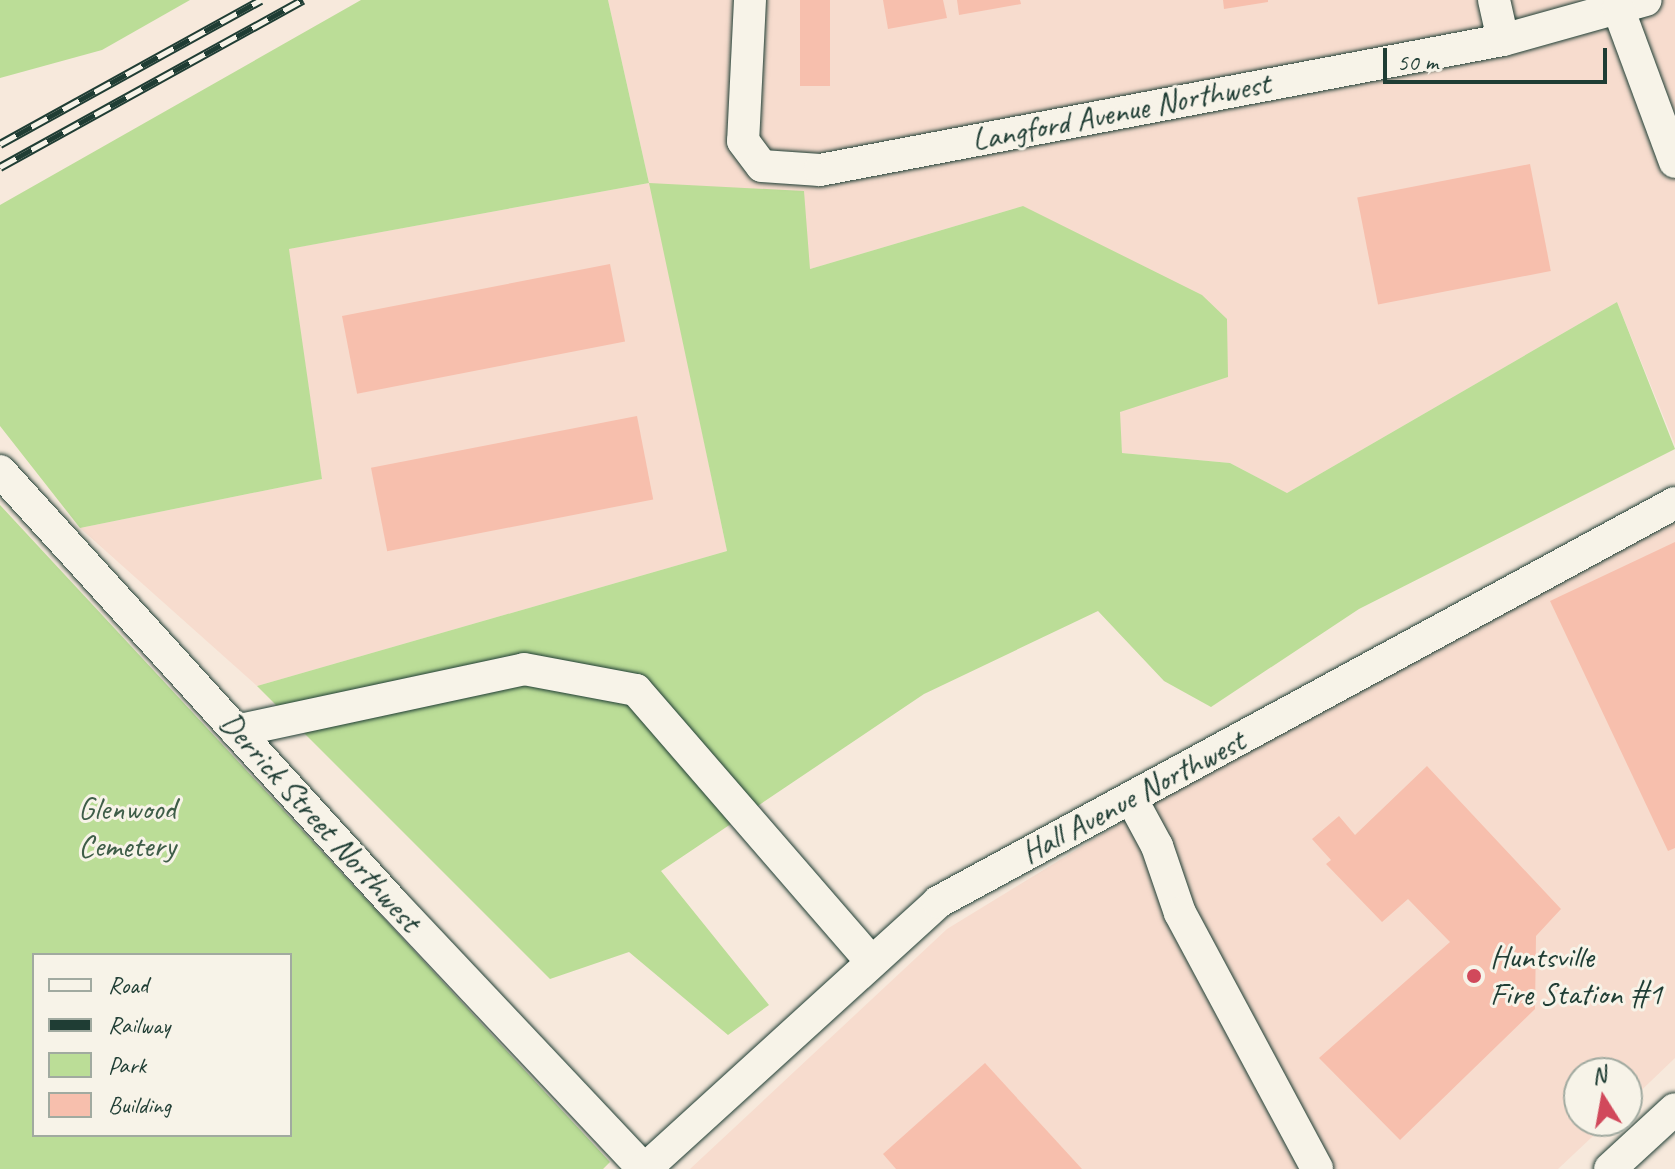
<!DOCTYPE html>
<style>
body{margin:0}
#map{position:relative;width:1675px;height:1169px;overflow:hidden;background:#f7e9dc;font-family:Caveat,sans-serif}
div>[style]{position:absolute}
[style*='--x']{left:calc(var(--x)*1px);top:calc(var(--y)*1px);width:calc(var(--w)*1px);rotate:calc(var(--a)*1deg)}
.built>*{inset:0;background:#f7dcce}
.green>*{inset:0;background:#bbdd97}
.building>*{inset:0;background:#f7bfad;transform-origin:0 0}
.roads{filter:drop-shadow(0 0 2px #1f3d34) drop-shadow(0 0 2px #1f3d34)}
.minor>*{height:32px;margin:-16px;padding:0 16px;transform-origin:16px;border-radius:16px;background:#f7f3e8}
.rail>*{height:9px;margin-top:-4.5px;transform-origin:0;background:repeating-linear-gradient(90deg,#f7f3e8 0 18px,#1f3d34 0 36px);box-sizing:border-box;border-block:2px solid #1f3d34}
.dots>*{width:22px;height:22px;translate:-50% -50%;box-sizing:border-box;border:4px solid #f7f3e8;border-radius:50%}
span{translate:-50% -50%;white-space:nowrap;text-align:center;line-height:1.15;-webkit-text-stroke:6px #f7f3e8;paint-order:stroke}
.street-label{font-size:32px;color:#1f3d34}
.park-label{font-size:32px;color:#3e5d48}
.poi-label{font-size:32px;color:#1f3d34}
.left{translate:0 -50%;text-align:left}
.legend{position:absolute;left:32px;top:953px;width:260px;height:184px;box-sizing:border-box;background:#f7f3e8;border:2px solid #a1aaa0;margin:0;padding:10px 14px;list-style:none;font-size:24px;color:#1f3d34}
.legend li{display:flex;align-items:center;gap:16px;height:40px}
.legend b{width:40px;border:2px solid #a1aaa0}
.north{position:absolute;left:1563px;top:1057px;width:80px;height:80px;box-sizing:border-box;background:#f7f3e8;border:2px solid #a1aaa0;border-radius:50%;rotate:349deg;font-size:22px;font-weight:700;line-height:32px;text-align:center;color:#1f3d34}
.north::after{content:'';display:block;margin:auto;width:28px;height:36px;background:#d1495b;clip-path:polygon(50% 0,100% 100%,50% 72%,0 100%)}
.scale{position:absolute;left:1383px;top:48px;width:224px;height:36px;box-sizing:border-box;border:4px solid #1f3d34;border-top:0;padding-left:10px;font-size:24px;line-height:28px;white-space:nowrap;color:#1f3d34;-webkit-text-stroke:6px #f7f3e8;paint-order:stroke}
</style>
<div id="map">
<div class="built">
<div style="clip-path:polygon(608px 0,1675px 0,1675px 445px,1617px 302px,1287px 493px,1230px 463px,1122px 453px,1119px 412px,1023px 206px,810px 269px,650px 183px,727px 551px,257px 686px,80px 528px,322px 479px,288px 249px,649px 183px)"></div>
<div style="clip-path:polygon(1675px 522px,1675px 1058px,1627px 1104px,1627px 1073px,1579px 1073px,1579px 1121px,1609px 1121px,1558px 1169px,690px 1169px,947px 929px,1253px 742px)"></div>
</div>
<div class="green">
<div style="clip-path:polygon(0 0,190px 0,102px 50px,0 78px)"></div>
<div style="clip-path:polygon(361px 0,608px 0,649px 183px,804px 191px,810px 269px,1023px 206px,1202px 295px,1227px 319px,1228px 377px,1120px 412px,1122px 453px,1230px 463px,1287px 493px,1617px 302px,1675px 449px,1359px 609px,1211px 707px,1164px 681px,1098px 611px,924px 694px,661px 871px,769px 1005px,728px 1035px,629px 952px,550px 979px,257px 686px,727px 551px,649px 183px,289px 249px,322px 479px,80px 528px,0 426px,0 205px)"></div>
<div style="clip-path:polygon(evenodd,0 505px,610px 1162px,603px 1169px,0 1169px,0 505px,290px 955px,290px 1135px,34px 1135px,34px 955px,290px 955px)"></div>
</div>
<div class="building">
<div style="left:800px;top:0;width:30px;height:86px"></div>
<div style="clip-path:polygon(883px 0,943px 0,947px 18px,888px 29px)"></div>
<div style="clip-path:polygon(957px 0,1020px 0,1021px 4px,959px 15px)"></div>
<div style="clip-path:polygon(1223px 0,1268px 0,1268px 2px,1224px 9px)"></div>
<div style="left:1530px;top:164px;width:109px;height:176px;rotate:79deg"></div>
<div style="left:610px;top:264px;width:79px;height:273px;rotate:79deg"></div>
<div style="left:637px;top:416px;width:85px;height:271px;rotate:79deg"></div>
<div style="clip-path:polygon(1675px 542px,1675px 848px,1668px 851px,1550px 601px)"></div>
<div style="clip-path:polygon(1427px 766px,1561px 909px,1536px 936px,1535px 1009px,1400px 1140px,1319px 1058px,1450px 942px,1408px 899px,1382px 922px,1326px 864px,1331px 860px,1312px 839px,1339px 816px,1355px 835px)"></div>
<div style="clip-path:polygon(985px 1063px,1082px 1169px,896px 1169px,883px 1154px)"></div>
</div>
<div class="roads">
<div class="minor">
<div style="--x:750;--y:0;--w:141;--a:92.8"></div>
<div style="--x:743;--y:141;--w:31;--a:53"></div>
<div style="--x:762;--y:166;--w:58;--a:3.9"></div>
<div style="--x:820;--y:170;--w:695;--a:-10.78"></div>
<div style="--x:1503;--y:40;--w:148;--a:-15.6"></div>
<div style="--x:1494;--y:0;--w:41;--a:77.3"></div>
<div style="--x:1618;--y:8;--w:164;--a:69.7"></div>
<div style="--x:0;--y:471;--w:584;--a:47.71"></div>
<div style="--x:393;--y:903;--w:366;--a:46.7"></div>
<div style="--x:236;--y:731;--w:295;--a:-12.1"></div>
<div style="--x:524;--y:669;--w:114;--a:10.6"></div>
<div style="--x:636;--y:690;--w:360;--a:49.1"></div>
<div style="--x:1131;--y:798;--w:55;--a:61.6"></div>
<div style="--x:1157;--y:846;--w:71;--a:71.1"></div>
<div style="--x:1180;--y:913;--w:290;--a:61.8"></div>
<div style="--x:645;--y:1169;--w:396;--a:-42.3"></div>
<div style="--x:938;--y:902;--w:838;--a:-28.43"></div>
<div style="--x:1610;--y:1169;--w:88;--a:-42.7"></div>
</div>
</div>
<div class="rail">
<div style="--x:0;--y:144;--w:298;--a:-28.9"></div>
<div style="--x:0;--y:167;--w:346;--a:-28.9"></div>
</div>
<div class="dots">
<div style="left:1474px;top:976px;background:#d1495b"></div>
</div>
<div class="street-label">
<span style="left:1121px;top:112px;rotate:-11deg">Langford Avenue Northwest</span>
<span style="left:1133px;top:797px;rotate:-28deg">Hall Avenue Northwest</span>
<span style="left:320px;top:822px;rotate:48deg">Derrick Street Northwest</span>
</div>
<div class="park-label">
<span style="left:127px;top:828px">Glenwood<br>Cemetery</span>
</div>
<div class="poi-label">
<span class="left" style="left:1490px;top:976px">Huntsville<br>Fire Station #1</span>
</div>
<ul class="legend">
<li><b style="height:10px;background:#f7f3e8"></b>Road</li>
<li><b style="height:10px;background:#1f3d34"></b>Railway</li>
<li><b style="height:22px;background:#bbdd97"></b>Park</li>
<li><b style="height:22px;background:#f7bfad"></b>Building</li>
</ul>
<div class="north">N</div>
<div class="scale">50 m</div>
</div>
